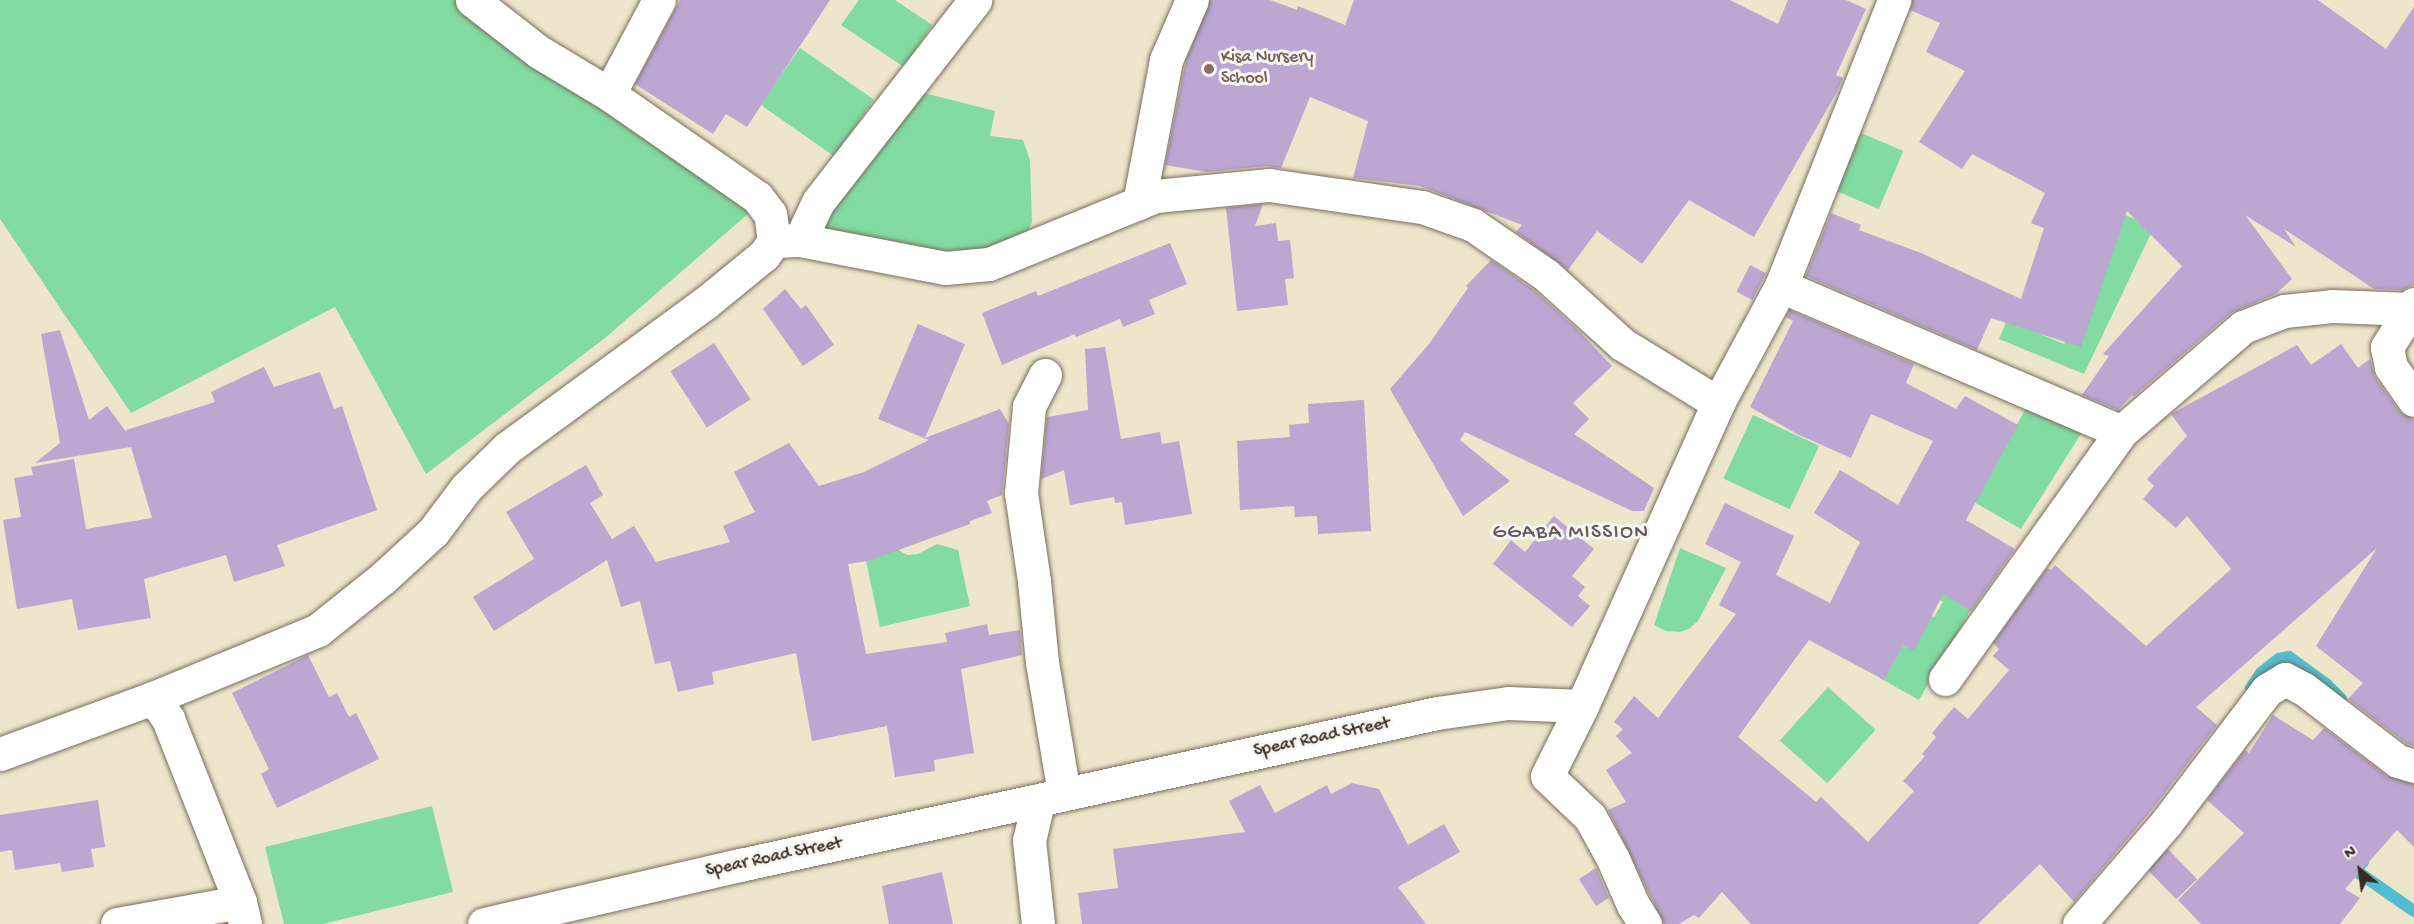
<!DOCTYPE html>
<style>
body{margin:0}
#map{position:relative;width:2414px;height:924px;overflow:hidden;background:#ede6cb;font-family:"Gochi Hand",sans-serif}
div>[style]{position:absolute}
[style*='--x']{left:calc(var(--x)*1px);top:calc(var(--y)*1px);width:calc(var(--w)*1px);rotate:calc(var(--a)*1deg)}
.green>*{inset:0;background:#82dba1;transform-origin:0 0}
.stream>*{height:12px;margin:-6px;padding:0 6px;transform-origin:6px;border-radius:6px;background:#53bdd0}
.building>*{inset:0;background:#bba7d1;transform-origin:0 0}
.roads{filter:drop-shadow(0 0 2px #796c5b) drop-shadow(0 0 2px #796c5b)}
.minor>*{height:33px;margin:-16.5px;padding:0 16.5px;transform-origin:16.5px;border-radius:16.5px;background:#fff}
.dots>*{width:16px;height:16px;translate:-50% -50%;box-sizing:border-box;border:3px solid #f6f6f2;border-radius:50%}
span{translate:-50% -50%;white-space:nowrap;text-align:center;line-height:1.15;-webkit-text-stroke:6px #f6f6f2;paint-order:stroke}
.education-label{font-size:18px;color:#785e54}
.left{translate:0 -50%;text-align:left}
.street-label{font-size:18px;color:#3b2a1e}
.quarter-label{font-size:21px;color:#68565d;letter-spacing:1.5px}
.north{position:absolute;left:2330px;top:840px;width:60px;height:60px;-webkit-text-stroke:4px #f6f6f2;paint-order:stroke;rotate:331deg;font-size:16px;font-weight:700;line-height:24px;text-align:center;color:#3b2a1e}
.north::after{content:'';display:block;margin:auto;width:21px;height:27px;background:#3b2a1e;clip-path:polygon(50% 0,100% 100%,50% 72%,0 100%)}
</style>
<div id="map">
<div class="green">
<div style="clip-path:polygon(0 0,460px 0,749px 213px,605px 338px,426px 474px,335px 307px,131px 413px,0 219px)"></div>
<div style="clip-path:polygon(859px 0,895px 0,932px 25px,904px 67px,841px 25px)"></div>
<div style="left:800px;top:48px;width:90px;height:69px;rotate:35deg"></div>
<div style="clip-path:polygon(924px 93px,995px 111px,990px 136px,1023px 140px,1030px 160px,1032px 222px,1024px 238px,987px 251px,946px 256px,834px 233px,816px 222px)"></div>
<div style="left:1861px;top:133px;width:46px;height:63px;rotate:23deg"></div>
<div style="clip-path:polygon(2074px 194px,2154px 227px,2084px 374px,1999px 339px,2007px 320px,2064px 344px,2080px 308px)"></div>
<div style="clip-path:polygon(2031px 399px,2087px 424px,2021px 529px,1974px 502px)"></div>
<div style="left:1753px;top:415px;width:73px;height:70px;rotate:25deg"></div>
<div style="clip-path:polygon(937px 544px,958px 550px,970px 606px,880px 627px,863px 547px,890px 545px,907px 555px,918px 554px)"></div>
<div style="clip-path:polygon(1680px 548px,1726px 568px,1698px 621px,1689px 629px,1680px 632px,1666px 631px,1654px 625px)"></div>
<div style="clip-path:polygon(1934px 578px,1975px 602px,1919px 700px,1878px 677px,1904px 633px,1928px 614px,1934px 617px,1943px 602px,1926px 591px)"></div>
<div style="left:1828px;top:687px;width:64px;height:72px;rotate:42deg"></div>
<div style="clip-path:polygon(432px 806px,453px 892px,323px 924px,284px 924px,265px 847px)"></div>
</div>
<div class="stream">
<div style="--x:2251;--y:688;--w:18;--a:-56"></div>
<div style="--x:2261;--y:673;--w:23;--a:-38"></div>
<div style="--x:2279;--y:659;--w:10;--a:-11"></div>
<div style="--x:2289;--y:657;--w:46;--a:36.1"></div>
<div style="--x:2326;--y:684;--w:21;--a:45"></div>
<div style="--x:2363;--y:862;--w:11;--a:135"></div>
<div style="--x:2355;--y:870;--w:72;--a:34.8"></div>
</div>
<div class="building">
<div style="clip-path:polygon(680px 0,830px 0,747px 127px,726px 114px,713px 134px,635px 84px)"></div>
<div style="clip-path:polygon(1210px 0,1270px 0,1297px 10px,1298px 6px,1345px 25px,1354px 0,1730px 0,1778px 24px,1788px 0,1846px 0,1866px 9px,1836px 75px,1843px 78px,1838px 90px,1754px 237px,1689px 200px,1642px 264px,1597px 231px,1568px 270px,1516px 232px,1522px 225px,1420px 186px,1353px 178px,1368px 121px,1310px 97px,1281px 168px,1267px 166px,1207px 172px,1165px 165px,1186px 60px)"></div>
<div style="clip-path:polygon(1912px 0,2318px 0,2386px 49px,2414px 7px,2414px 285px,2402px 290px,2374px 289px,2284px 229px,2296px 247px,2245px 215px,2292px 279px,2276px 294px,2231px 313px,2133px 397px,2132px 395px,2118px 410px,2082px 395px,2109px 356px,2103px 354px,2182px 266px,2127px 211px,2081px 347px,1991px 318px,1977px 350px,1806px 276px,1831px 213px,1861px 225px,1859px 230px,1921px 253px,2021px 299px,2044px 228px,2031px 223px,2045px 193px,1972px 154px,1962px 169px,1919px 142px,1965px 71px,1926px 52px,1940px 23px,1910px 10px)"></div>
<div style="clip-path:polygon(1263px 204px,1255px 226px,1276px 223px,1278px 241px,1290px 240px,1294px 278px,1285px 279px,1288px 305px,1237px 311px,1226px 208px)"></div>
<div style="clip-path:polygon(1170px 243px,1187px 284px,1149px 300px,1155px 314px,1123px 327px,1120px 319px,1076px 337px,1075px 334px,1002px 365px,982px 313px,1036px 291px,1038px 296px)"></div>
<div style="clip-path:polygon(1491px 260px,1534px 290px,1577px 329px,1612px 366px,1573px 403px,1589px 419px,1574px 434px,1654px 488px,1644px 511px,1632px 511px,1465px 432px,1460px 440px,1510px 481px,1463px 516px,1390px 389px,1429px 344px,1468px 288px,1466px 286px)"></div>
<div style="left:1750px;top:265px;width:18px;height:30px;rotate:27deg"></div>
<div style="clip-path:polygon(785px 289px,801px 309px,806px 305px,834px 345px,803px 366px,763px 309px)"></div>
<div style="clip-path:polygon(1789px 310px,1914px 364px,1906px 383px,1956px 409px,1965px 396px,2018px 425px,1966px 520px,2015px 549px,1971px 611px,1943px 594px,1914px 651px,1903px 645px,1884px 680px,1809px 640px,1738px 737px,1816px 802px,1821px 797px,1868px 842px,1914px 791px,1903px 781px,1925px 756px,1922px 754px,1936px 737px,1932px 733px,1954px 707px,1968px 719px,2009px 670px,1993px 656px,1999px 649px,1993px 643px,2047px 568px,2051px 570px,2055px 565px,2146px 646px,2231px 569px,2187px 516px,2176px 528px,2143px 499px,2154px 486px,2147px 479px,2187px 436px,2171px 414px,2297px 345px,2311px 365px,2341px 344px,2358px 368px,2370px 359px,2375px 377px,2399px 411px,2414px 420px,2414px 746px,2407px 744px,2348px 699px,2363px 683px,2316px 646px,2377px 548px,2196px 707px,2217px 725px,2151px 811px,2074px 902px,2040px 864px,1978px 924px,1751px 924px,1722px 892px,1699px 918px,1694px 915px,1679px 924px,1664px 924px,1608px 810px,1626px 802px,1606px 770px,1632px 753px,1616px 736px,1623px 729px,1614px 722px,1634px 696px,1658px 718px,1736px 614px,1719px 605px,1741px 562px,1705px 544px,1725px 503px,1794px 536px,1776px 575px,1830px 603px,1860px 542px,1814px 513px,1840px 470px,1898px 505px,1933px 441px,1871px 414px,1851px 458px,1797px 434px,1750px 407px,1793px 321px,1786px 317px)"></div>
<div style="clip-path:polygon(918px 324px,965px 344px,925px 438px,1000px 409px,1009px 424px,1002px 495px,987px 501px,992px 513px,970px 521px,970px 524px,868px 561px,848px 564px,866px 654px,947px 642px,945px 633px,987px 624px,989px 635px,1020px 630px,1022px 655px,961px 669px,974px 753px,934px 760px,935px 771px,895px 777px,887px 726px,812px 741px,796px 653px,712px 672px,714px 684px,678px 692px,670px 661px,655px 664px,640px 601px,621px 607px,607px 560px,494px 631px,473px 597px,534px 559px,506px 512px,586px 465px,603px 495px,590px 503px,612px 539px,634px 526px,656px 562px,730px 542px,723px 526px,755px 512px,734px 472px,789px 443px,819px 486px,864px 472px,929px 440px,878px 419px)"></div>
<div style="clip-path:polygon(60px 330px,89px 420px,107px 406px,127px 433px,126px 430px,215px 402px,211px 392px,264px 367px,274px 387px,320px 372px,334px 409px,342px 406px,377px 510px,277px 545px,285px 566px,234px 582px,226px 555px,144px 579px,151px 618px,78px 630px,72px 599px,17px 609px,3px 520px,21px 517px,14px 478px,33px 475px,31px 467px,74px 459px,86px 529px,152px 518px,131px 447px,35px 463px,60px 443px,41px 334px)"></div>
<div style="left:714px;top:343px;width:67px;height:52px;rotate:57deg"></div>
<div style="clip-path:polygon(1105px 347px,1121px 439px,1160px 432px,1162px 444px,1179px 441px,1192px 514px,1125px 525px,1122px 502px,1115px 503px,1114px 497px,1070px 505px,1064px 470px,1041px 479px,1047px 417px,1088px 410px,1085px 349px)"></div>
<div style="clip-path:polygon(1364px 400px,1371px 531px,1318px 534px,1317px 516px,1295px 517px,1294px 506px,1240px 510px,1237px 441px,1290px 437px,1289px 425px,1309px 423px,1308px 404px)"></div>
<div style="clip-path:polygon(1554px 516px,1594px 549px,1572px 576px,1585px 587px,1578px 596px,1590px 606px,1572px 627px,1493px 564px,1511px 540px,1525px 552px)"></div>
<div style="clip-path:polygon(308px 655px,329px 697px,337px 693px,349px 717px,356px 713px,379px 759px,277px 808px,261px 774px,269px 769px,232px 693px)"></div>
<div style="clip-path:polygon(2273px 715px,2313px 740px,2324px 728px,2387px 776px,2414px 784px,2414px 847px,2397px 830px,2345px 889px,2360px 898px,2340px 924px,2201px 924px,2178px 900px,2244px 833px,2207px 800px,2245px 750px,2249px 753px)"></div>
<div style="clip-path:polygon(1352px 783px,1379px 789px,1408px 845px,1444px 824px,1460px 852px,1398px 887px,1426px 924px,1082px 924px,1078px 893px,1118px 888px,1113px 849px,1245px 832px,1229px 801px,1260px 785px,1275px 813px,1327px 785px,1331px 794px)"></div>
<div style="clip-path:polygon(98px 800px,105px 847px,91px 849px,94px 867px,62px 872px,60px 863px,15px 870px,12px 850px,0 852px,0 815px)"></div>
<div style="left:2168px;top:849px;width:42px;height:29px;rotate:46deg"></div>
<div style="clip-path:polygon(1596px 868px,1609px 898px,1596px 906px,1579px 879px)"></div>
<div style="clip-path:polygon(942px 872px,953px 924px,889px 924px,882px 886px)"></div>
</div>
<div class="roads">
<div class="minor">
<div style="--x:609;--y:94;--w:106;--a:-62"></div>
<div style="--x:1139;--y:203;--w:146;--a:-79.3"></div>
<div style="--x:1166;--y:60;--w:65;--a:-66.6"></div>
<div style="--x:800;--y:240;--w:42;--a:-64.7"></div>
<div style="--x:818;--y:202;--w:256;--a:-52.1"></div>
<div style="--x:774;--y:241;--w:26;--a:-2"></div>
<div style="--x:800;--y:240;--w:148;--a:10.9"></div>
<div style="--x:945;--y:268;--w:44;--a:-5.2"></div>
<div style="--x:989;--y:264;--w:180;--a:-22.2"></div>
<div style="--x:1156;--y:196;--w:114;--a:-5.6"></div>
<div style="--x:1269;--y:185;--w:155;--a:8.2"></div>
<div style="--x:1422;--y:207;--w:54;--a:19.4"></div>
<div style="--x:1473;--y:225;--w:88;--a:34.4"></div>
<div style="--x:1546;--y:275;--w:103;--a:42.2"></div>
<div style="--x:1622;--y:344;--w:113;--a:31.6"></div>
<div style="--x:1781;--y:286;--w:370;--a:23.2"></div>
<div style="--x:2121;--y:432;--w:161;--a:-40.7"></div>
<div style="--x:2243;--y:327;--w:44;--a:-21.3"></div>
<div style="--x:2284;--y:311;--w:48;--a:-5.9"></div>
<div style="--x:2332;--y:306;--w:79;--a:2.2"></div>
<div style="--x:2414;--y:304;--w:51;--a:122.1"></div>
<div style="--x:2387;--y:347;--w:20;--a:79"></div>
<div style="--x:2391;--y:367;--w:40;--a:55.1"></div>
<div style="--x:1045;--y:375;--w:36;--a:117"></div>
<div style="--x:1029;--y:407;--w:86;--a:95.3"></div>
<div style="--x:1021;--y:493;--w:89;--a:81.6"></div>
<div style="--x:1034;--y:581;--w:81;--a:84.4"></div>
<div style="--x:1042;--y:662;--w:133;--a:80.5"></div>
<div style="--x:1945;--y:679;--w:303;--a:-54.5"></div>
<div style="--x:153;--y:698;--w:26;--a:54"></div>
<div style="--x:168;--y:719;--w:197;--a:68.5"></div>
<div style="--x:240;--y:902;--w:23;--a:77"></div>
<div style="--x:0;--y:754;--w:163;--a:-20.1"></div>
<div style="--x:153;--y:698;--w:178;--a:-22.4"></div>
<div style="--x:318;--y:630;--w:83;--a:-38.7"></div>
<div style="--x:383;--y:578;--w:68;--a:-42.6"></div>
<div style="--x:433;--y:532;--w:55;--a:-53.1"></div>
<div style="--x:466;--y:488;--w:57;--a:-44.3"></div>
<div style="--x:507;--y:448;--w:244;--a:-36.2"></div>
<div style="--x:704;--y:304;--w:77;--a:-39.2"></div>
<div style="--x:764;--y:255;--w:17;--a:-54"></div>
<div style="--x:774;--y:241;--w:27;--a:-98"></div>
<div style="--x:770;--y:214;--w:21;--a:-127"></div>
<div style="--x:757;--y:197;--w:180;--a:-145.2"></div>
<div style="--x:609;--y:94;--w:82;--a:-149"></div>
<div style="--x:539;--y:52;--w:85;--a:-142.2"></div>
<div style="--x:1038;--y:802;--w:39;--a:103"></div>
<div style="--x:1029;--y:840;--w:84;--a:83.9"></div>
<div style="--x:117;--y:924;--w:125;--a:-10.1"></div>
<div style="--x:484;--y:924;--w:263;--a:-13"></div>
<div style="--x:740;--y:865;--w:713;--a:-12.3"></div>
<div style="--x:1437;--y:713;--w:72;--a:-8"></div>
<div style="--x:1508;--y:703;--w:74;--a:2.3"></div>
<div style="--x:1645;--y:924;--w:22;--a:-122"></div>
<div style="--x:1633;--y:905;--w:50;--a:-113.5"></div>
<div style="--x:1613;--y:859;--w:48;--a:-118.7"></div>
<div style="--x:1590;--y:817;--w:59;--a:-136.4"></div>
<div style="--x:1547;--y:776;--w:78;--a:-63.4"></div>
<div style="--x:1582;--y:706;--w:332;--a:-65.8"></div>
<div style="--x:1718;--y:403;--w:133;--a:-61.7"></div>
<div style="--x:1781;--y:286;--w:308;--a:-68.4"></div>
<div style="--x:2079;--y:924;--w:133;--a:-49.3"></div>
<div style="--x:2166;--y:823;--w:167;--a:-52.8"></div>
<div style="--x:2267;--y:690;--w:21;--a:-31"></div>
<div style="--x:2285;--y:679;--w:21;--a:28"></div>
<div style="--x:2304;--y:689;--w:118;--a:37.5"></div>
<div style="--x:2398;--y:761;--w:17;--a:17"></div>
</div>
</div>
<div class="dots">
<div style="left:1209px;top:69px;background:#8d6e63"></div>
</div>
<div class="education-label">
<span class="left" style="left:1221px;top:69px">Kisa Nursery<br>School</span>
</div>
<div class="street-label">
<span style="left:1322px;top:738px;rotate:-12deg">Spear Road Street</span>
<span style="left:774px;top:858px;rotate:-12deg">Spear Road Street</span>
</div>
<div class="quarter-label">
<span style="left:1571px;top:534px">GGABA MISSION</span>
</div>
<div class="north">N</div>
</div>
